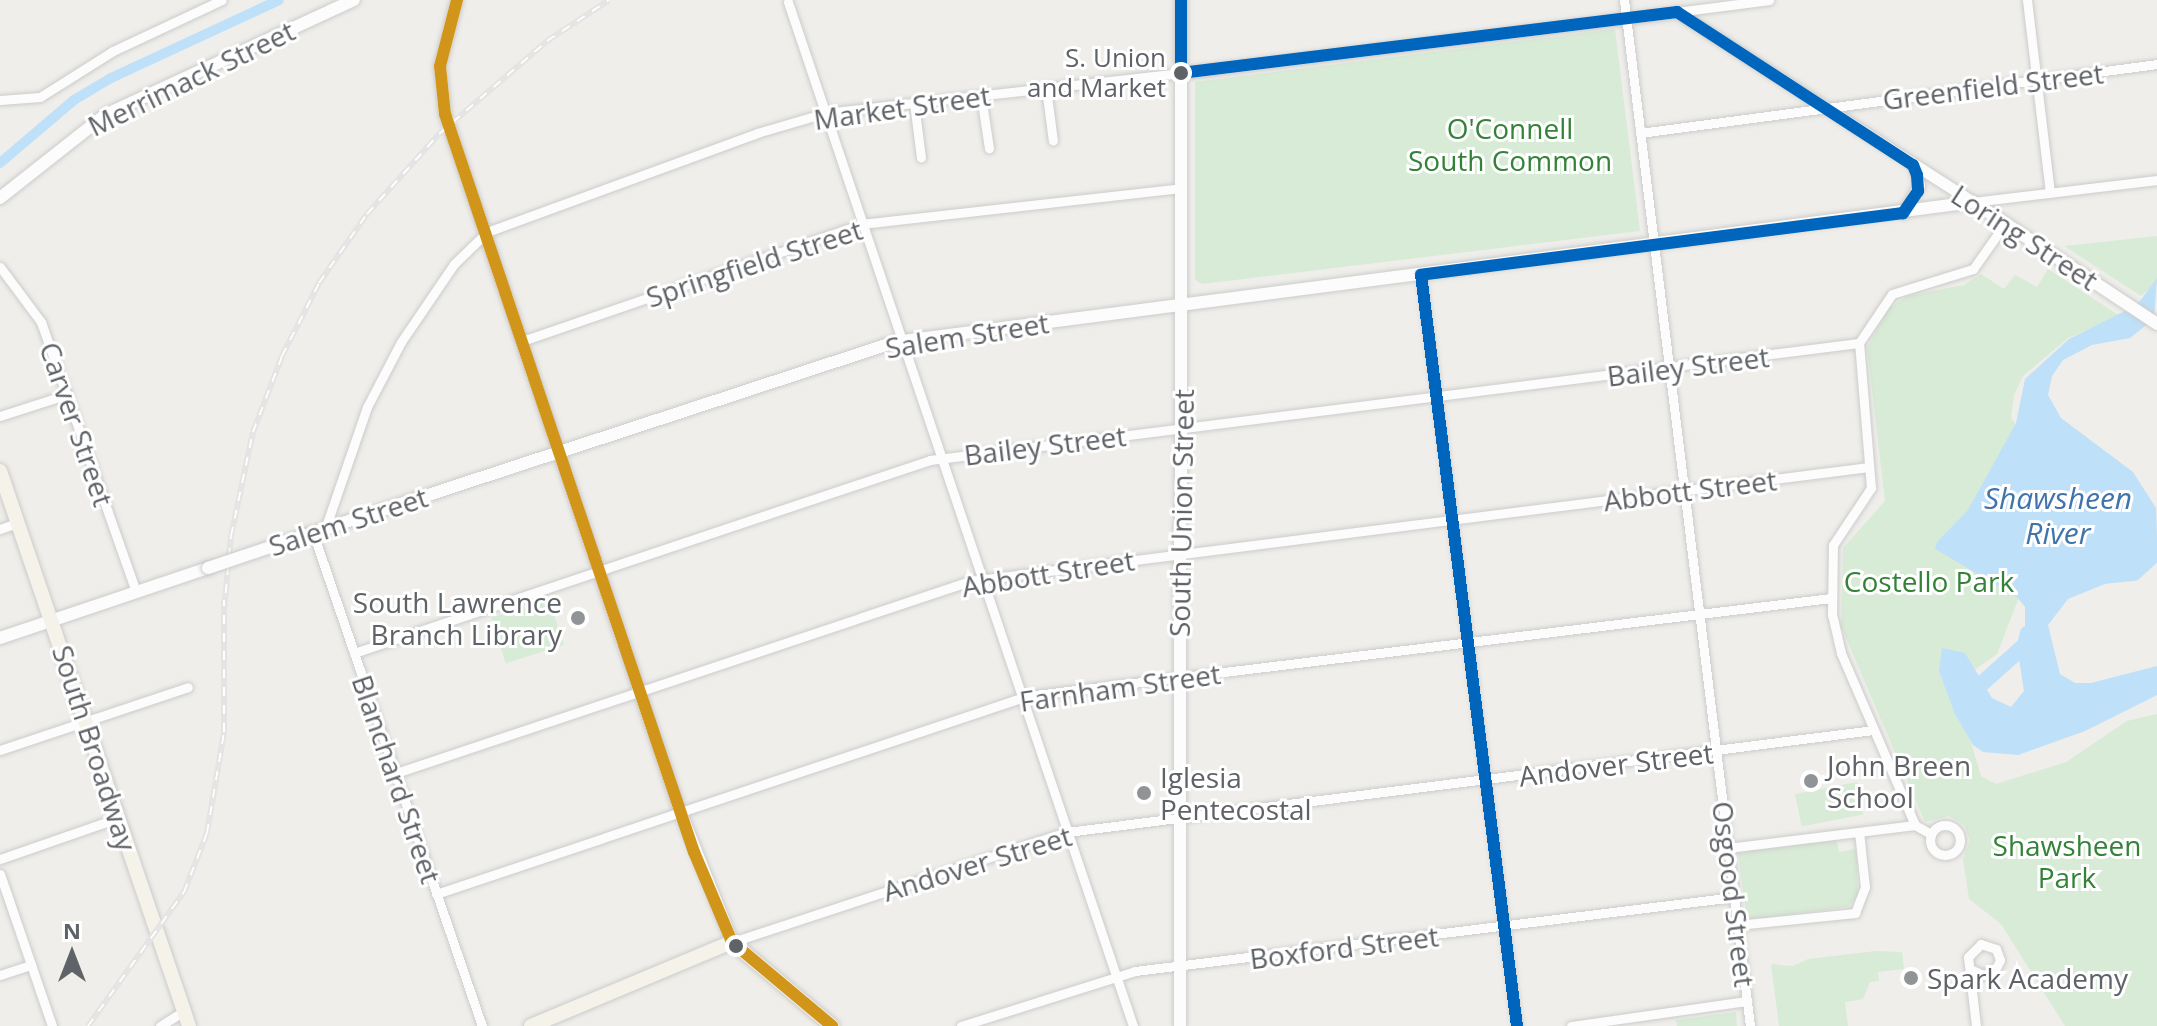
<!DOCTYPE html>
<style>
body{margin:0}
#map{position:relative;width:2157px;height:1026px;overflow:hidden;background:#efeeea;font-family:"Open Sans",sans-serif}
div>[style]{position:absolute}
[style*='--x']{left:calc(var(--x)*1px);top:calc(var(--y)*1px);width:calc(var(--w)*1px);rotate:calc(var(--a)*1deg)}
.green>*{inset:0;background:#d8ebd6;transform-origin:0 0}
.water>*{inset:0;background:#bfe0f9}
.canal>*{height:10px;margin:-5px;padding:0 5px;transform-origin:5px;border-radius:5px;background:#bfe0f9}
.river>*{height:16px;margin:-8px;padding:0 8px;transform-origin:8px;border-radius:8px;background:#bfe0f9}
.roads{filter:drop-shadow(0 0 2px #cbcccc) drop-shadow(0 0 2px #cbcccc)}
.minor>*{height:9px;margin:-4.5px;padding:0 4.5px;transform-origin:4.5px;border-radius:4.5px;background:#fdfcfc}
.minor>.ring{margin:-4.5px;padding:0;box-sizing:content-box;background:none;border:9px solid #fdfcfc;border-radius:50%}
.tertiary>*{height:11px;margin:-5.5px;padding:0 5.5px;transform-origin:5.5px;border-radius:5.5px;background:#fdfcfc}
.secondary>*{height:12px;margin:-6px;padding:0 6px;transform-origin:6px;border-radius:6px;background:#fdfcfc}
.primary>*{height:14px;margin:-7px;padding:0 7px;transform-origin:7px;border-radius:7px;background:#f4f2e9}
.rail>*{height:6px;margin-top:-3px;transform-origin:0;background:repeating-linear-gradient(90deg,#fff 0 9px,#e4e4e4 0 18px);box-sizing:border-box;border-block:2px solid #e4e4e4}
.bridges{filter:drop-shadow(0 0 2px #cacacb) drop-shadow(0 0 2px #cacacb)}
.secondary-bridge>*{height:12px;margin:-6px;padding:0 6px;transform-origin:6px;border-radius:6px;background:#fdfcfc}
.bus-1>*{height:12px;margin:-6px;padding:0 6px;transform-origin:6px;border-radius:6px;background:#0065bd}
.bus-2>*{height:12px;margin:-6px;padding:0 6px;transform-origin:6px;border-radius:6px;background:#d1951a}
.dots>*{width:22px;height:22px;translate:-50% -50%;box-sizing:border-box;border:4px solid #fff;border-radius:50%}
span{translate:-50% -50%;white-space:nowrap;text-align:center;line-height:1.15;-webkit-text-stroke:6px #fff;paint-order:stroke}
.bus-label{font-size:26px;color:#5f6368}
.right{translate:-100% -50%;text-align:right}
.street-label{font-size:28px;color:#5f6368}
.park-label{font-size:28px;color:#348238}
.poi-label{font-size:28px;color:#5f6368}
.left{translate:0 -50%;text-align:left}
.water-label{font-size:30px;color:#4174aa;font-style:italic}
.north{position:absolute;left:32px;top:914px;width:80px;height:80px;-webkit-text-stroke:6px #fff;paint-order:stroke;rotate:0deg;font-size:22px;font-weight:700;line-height:32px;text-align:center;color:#5f6368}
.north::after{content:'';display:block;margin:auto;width:28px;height:36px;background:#5f6368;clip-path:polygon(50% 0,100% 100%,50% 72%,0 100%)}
</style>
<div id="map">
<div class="green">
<div style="clip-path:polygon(1615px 29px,1640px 231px,1202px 284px,1195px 280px,1195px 82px)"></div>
<div style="clip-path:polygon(2157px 236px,2157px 283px,2141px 296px,2064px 246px)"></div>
<div style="clip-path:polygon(2048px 269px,2120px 316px,2068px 338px,2023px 376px,2014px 395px,2011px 418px,2022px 433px,2023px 587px,1997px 654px,1966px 676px,1961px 709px,1981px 776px,1996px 784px,2066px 762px,2127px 721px,2157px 714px,2157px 1026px,2065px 1026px,2001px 924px,1969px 899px,1963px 859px,1970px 840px,1964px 825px,1949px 816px,1925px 822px,1841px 626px,1843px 548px,1885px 501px,1867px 348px,1888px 309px,1907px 296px,1964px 285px,1981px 274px,2004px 289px,2015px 275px,2037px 287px)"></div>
<div style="left:549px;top:599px;width:48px;height:61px;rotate:72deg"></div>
<div style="left:1857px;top:782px;width:33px;height:63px;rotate:79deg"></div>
<div style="clip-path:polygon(1836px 839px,1839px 852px,1856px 849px,1858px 896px,1848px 907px,1747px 920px,1738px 853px)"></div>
<div style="clip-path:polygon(1876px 951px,1902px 952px,1904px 969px,1878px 972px,1879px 981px,1870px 982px,1863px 999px,1845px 1002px,1848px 1026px,1779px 1026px,1771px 964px,1793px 966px,1808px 959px)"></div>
<div style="clip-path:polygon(1736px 1012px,1737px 1026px,1677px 1026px,1676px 1020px)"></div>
</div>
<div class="water">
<div style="clip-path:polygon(2157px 278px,2154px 319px,2130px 338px,2092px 345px,2063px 360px,2052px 376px,2048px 395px,2061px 418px,2133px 472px,2156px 508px,2157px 536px,2145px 557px,2117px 579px,2068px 599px,2048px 625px,2060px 674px,2075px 683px,2091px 683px,2157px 666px,2157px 695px,2085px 731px,2018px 755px,1983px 752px,1973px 745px,1955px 714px,1939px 671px,1942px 648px,1965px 653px,1992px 698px,2011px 707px,2024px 691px,2017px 646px,2025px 629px,2025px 607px,2017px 597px,1935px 549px,1937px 542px,1968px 510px,2016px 423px,2025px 379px,2069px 339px,2137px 305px)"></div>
</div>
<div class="canal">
<div style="--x:0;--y:163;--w:97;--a:-40.4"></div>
<div style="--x:74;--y:100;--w:43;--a:-30.7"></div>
<div style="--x:111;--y:78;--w:185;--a:-24.9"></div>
</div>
<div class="river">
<div style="--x:2103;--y:576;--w:31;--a:-6"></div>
<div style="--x:2134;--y:573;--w:23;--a:-43"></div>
<div style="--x:2151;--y:557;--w:15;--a:-67"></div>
<div style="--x:1977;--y:700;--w:13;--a:-86"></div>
<div style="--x:1978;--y:687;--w:63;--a:-41.8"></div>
<div style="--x:2025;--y:645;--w:12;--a:-76"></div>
</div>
<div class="roads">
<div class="minor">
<div style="--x:1624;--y:0;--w:1034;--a:83"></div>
<div style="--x:2027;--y:0;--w:194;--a:83.2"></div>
<div style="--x:788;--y:2;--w:1081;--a:71.38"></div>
<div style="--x:1677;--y:12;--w:93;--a:-7.4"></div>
<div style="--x:1046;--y:88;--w:53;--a:82.5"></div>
<div style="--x:981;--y:96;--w:53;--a:81.3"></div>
<div style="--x:0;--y:100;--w:40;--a:-4.3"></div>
<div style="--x:40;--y:97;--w:86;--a:-32.2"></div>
<div style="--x:113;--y:51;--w:120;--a:-25.1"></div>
<div style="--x:914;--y:103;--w:55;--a:82.7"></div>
<div style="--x:1640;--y:133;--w:522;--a:-7.6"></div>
<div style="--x:1973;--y:202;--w:185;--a:-6.8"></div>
<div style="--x:0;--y:267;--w:69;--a:53.3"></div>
<div style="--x:41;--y:322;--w:286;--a:70.6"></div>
<div style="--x:1421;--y:275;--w:757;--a:82.72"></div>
<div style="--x:522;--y:341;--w:359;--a:-19"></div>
<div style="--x:861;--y:224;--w:322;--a:-6.4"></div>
<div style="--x:0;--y:416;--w:71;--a:-17.9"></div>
<div style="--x:0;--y:529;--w:20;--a:-20"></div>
<div style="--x:325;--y:529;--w:129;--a:-71"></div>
<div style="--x:367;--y:407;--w:73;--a:-62.4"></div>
<div style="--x:401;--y:342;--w:94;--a:-55.8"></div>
<div style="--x:454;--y:264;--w:46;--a:-44.1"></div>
<div style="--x:487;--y:232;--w:288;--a:-20.1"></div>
<div style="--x:757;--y:133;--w:71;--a:-16.4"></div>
<div style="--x:825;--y:113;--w:358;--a:-6.4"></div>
<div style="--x:313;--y:533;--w:521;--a:71.08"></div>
<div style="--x:354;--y:653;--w:607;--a:-18.52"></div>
<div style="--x:930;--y:460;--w:936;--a:-7.18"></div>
<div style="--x:0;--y:750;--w:198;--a:-18.5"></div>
<div style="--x:396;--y:773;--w:605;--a:-18.49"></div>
<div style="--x:970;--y:581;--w:906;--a:-7.23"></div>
<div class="ring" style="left:1930px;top:825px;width:21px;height:21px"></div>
<div style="--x:1931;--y:834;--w:18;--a:-151"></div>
<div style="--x:1915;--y:825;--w:187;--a:-113.3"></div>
<div style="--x:1841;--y:653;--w:39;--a:-103"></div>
<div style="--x:1832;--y:615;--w:70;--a:-89.2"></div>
<div style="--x:1833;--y:545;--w:69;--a:-56.3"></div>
<div style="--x:1871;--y:488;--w:145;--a:-94.7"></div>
<div style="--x:1859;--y:343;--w:59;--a:-56"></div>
<div style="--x:1892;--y:294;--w:85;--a:-17.2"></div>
<div style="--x:1973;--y:269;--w:54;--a:-54.8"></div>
<div style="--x:1728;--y:848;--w:188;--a:-7"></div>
<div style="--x:0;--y:859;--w:125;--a:-19.2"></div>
<div style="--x:0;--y:874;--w:161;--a:71.1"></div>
<div style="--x:436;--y:894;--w:623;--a:-18.52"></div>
<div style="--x:1027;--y:696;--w:810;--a:-6.95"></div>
<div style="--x:1737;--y:925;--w:119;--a:-5.8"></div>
<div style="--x:1855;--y:913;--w:28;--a:-69"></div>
<div style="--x:1865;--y:887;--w:55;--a:-96.2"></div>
<div style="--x:732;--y:942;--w:353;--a:-18.2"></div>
<div style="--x:1067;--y:832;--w:812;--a:-7.21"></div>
<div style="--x:1972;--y:970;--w:13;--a:23"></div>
<div style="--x:1984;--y:975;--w:12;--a:-24"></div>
<div style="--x:1995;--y:970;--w:11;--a:-63"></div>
<div style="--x:2000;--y:960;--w:12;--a:-110"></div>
<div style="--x:1996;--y:949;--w:16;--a:-162"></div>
<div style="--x:1981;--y:944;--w:18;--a:135"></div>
<div style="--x:1968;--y:957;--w:69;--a:83.4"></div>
<div style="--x:0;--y:975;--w:33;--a:-18"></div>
<div style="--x:160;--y:1026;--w:28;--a:-32"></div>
<div style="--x:961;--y:1026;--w:182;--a:-17.5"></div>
<div style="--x:1135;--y:971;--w:604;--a:-7.04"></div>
<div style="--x:1571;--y:1026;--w:178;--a:-8.1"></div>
</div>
<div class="tertiary">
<div style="--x:1181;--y:73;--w:500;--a:-7"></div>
<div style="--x:1677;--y:12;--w:352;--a:32.7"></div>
<div style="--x:1903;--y:213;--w:32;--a:-60"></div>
<div style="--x:1919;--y:185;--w:21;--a:-104"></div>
</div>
<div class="secondary">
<div style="--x:457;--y:0;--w:68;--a:104.4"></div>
<div style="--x:440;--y:66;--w:48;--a:84.1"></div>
<div style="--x:445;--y:114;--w:736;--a:71.37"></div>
<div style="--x:680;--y:811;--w:141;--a:68.3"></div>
<div style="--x:0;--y:198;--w:134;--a:-38.3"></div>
<div style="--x:105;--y:115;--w:274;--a:-24.8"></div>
<div style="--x:306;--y:535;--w:620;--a:-18.14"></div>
<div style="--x:895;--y:342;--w:1087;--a:-7.4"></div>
<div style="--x:1973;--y:202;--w:221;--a:33.5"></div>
<div style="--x:0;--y:638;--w:219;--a:-18.6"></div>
<div style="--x:1180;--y:1026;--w:1026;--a:-89.94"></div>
</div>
<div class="primary">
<div style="--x:0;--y:471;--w:586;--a:71.19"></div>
<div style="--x:531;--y:1026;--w:218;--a:-22.7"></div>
<div style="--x:732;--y:942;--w:131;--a:40"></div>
</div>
</div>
<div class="rail">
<div style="--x:224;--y:611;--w:75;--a:-84.7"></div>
<div style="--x:231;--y:536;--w:106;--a:-78.1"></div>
<div style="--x:253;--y:432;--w:81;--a:-69.1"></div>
<div style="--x:282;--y:356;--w:82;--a:-63.1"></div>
<div style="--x:319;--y:283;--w:84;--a:-55.2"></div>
<div style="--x:367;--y:214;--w:108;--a:-48"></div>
<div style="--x:439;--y:134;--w:143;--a:-40.7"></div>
<div style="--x:547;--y:41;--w:74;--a:-33.5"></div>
<div style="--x:88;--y:1026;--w:165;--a:-54.4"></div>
<div style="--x:184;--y:892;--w:63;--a:-68.7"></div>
<div style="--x:207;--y:833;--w:102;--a:-80.4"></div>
<div style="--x:224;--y:732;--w:132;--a:-90"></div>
</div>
<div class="bridges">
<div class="secondary-bridge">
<div style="--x:208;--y:568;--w:103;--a:-18.6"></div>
</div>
</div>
<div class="bus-1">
<div style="--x:1181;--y:0;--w:73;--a:90"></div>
<div style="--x:1181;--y:73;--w:500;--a:-7"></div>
<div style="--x:1677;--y:12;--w:281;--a:33"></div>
<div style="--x:1913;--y:165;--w:11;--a:68"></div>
<div style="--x:1917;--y:175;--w:16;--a:86"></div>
<div style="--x:1918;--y:191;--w:27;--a:124"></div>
<div style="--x:1903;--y:213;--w:486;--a:172.7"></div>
<div style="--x:1421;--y:275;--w:757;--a:82.72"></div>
</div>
<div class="bus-2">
<div style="--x:457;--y:0;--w:68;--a:104.4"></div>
<div style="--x:440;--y:66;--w:48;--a:84.1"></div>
<div style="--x:445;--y:114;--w:779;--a:71.36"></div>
<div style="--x:694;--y:852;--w:98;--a:67.1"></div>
<div style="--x:732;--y:942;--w:131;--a:40"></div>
</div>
<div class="dots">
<div style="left:1181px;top:73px;background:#5f6368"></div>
<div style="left:578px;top:618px;background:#919496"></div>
<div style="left:1811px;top:781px;background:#919496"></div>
<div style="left:1144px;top:793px;background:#919496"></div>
<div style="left:736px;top:946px;background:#5f6368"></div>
<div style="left:1911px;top:978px;background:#919496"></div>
</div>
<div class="bus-label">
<span class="right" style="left:1166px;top:73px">S. Union<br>and Market</span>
</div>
<div class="street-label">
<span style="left:191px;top:78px;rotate:-26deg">Merrimack Street</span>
<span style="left:1993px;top:86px;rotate:-7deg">Greenfield Street</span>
<span style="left:902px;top:107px;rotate:-8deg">Market Street</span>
<span style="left:2025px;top:237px;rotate:33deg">Loring Street</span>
<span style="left:754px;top:263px;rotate:-18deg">Springfield Street</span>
<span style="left:967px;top:335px;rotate:-9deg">Salem Street</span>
<span style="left:1688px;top:366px;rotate:-7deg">Bailey Street</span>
<span style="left:77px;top:424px;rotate:71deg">Carver Street</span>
<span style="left:1045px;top:445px;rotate:-7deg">Bailey Street</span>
<span style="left:1690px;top:490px;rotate:-7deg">Abbott Street</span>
<span style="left:1181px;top:513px;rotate:-89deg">South Union Street</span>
<span style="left:348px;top:521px;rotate:-18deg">Salem Street</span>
<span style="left:1048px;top:573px;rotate:-9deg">Abbott Street</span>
<span style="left:1120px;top:687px;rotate:-8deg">Farnham Street</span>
<span style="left:95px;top:748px;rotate:72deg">South Broadway</span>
<span style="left:1616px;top:764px;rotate:-7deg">Andover Street</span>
<span style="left:397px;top:779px;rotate:71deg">Blanchard Street</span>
<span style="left:977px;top:863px;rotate:-17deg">Andover Street</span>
<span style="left:1734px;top:894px;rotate:83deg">Osgood Street</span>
<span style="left:1344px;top:947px;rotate:-7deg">Boxford Street</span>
</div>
<div class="park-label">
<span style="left:1510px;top:144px">O'Connell<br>South Common</span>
<span style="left:1929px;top:581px">Costello Park</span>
<span style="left:2067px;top:861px">Shawsheen<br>Park</span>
</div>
<div class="poi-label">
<span class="right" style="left:562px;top:618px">South Lawrence<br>Branch Library</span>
<span class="left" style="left:1827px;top:781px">John Breen<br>School</span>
<span class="left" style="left:1160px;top:793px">Iglesia<br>Pentecostal</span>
<span class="left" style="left:1927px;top:978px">Spark Academy</span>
</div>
<div class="water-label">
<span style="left:2058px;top:515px">Shawsheen<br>River</span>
</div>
<div class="north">N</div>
</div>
